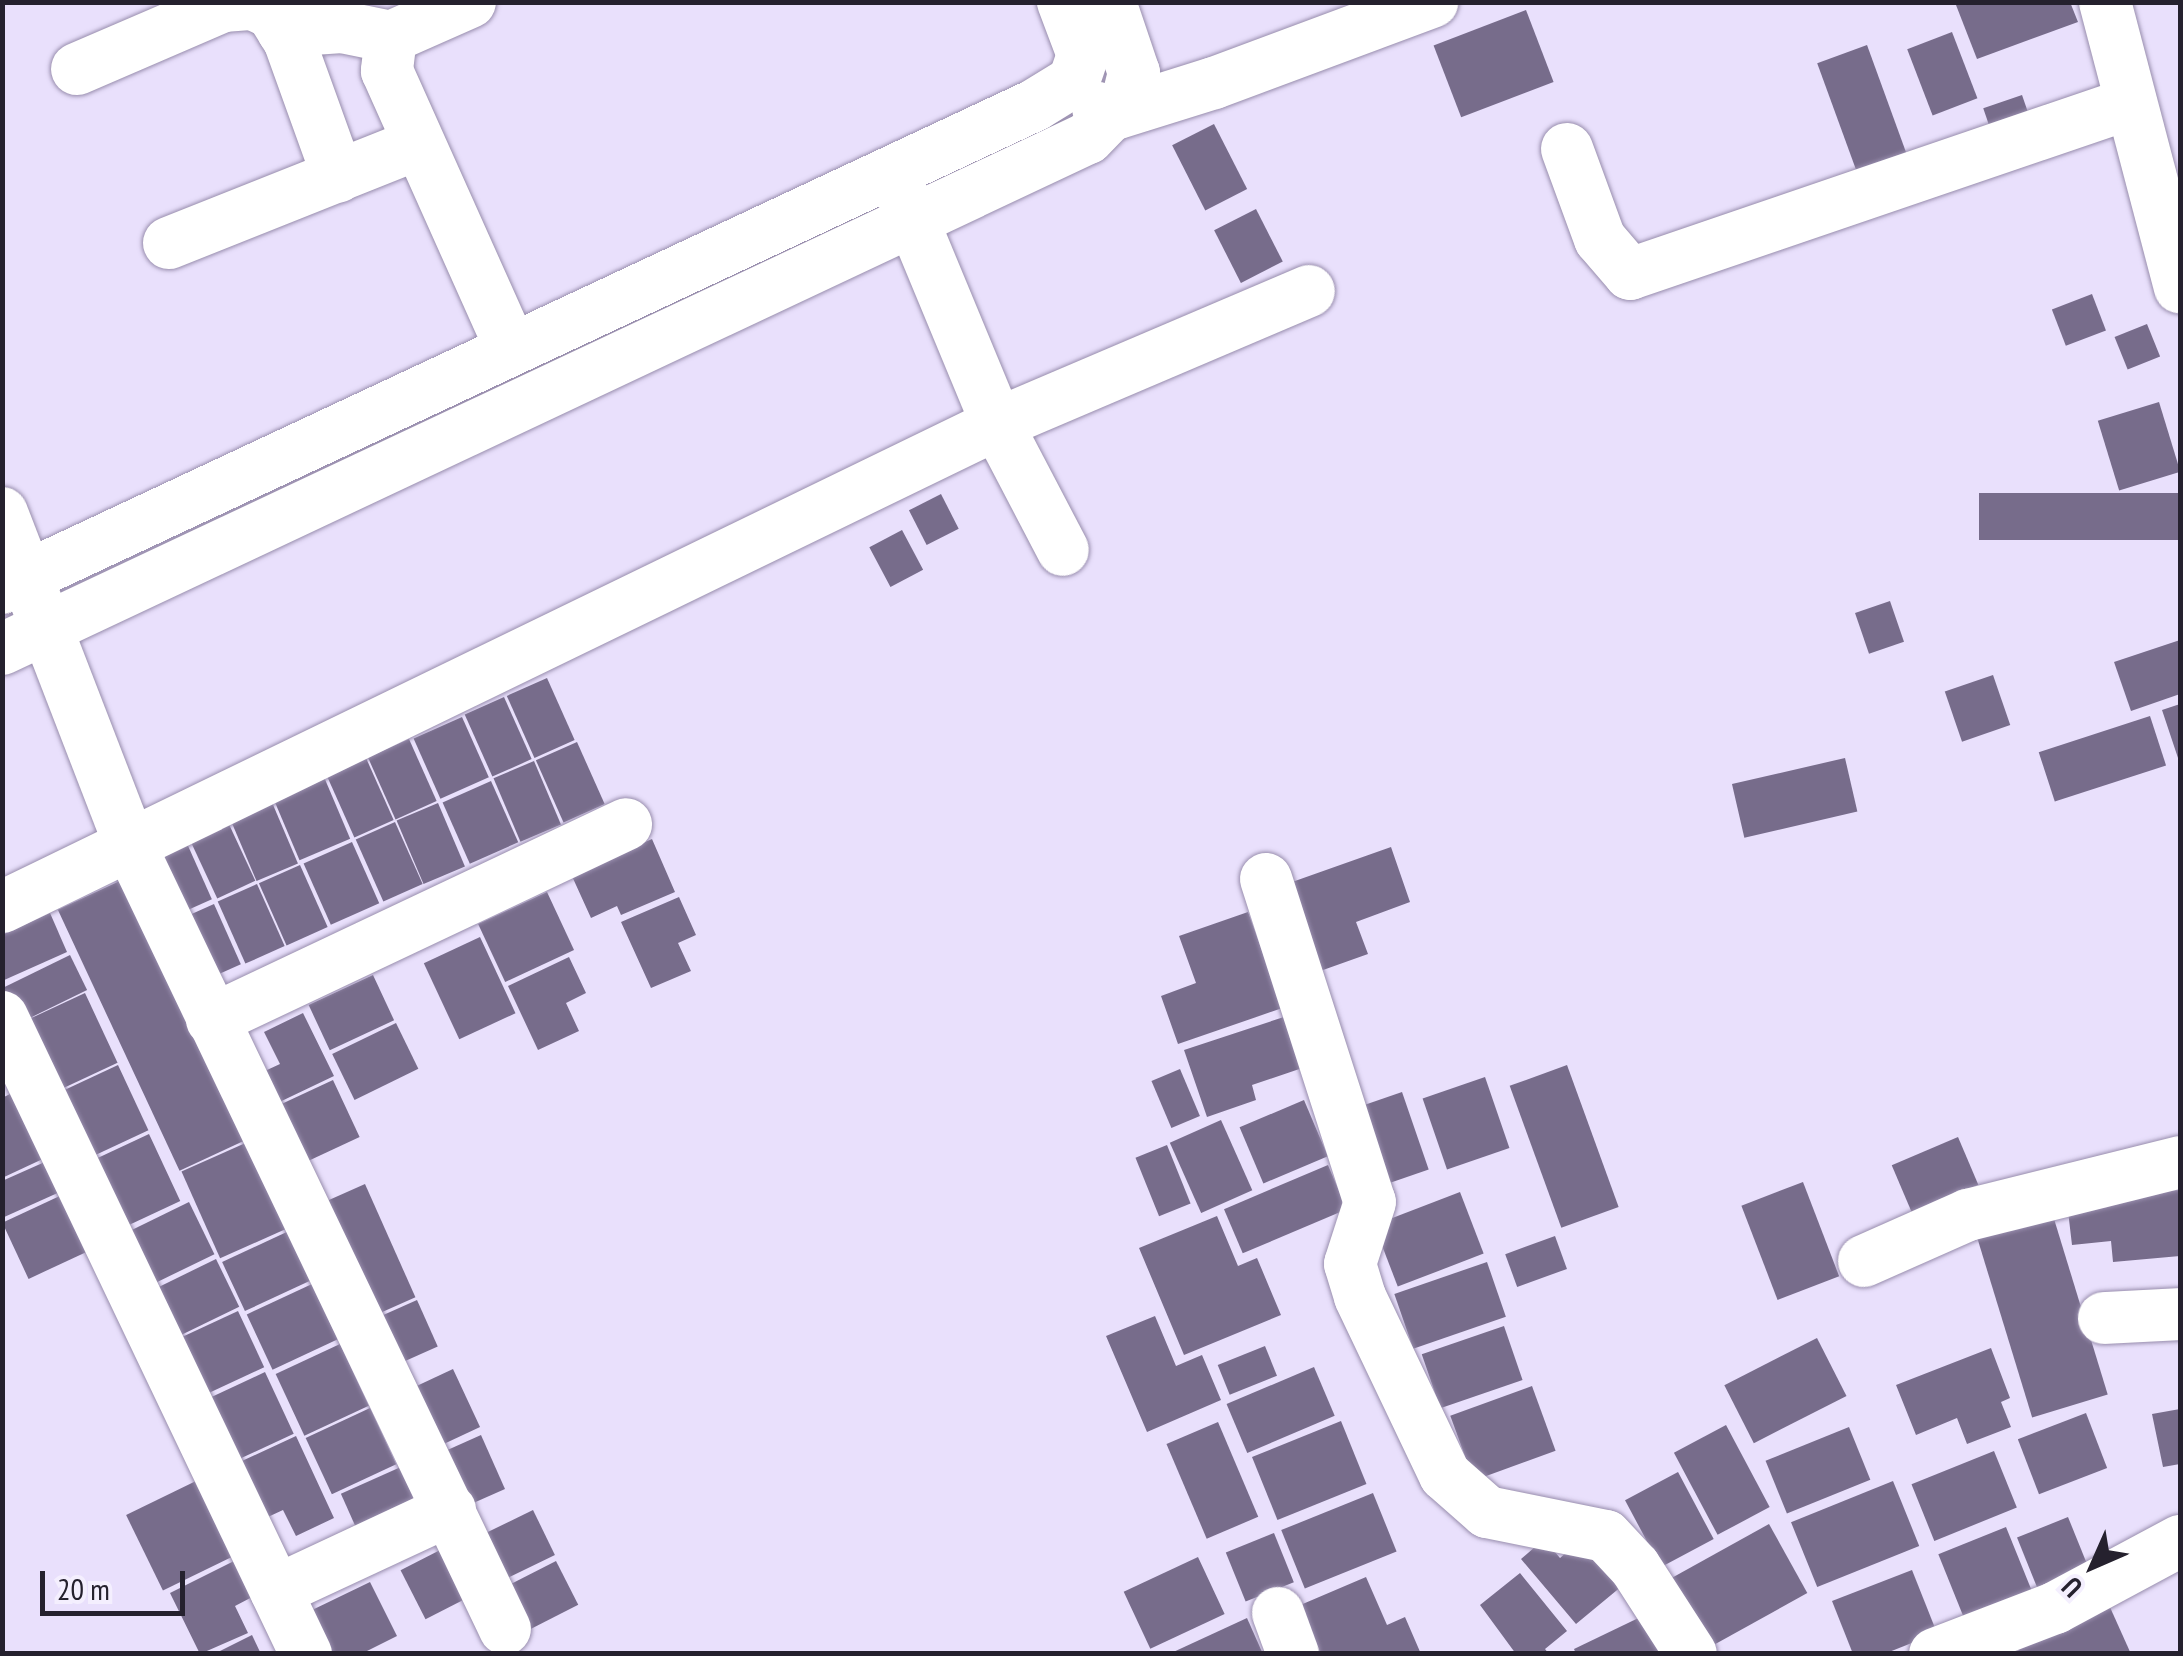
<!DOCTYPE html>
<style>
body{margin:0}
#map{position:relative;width:2183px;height:1656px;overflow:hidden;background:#e9e0fc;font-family:"PT Sans Narrow",sans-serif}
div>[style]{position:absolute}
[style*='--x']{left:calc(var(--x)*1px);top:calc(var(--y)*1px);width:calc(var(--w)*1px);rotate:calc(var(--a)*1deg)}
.building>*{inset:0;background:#776c8b;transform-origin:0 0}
.roads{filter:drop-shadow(0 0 2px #988dad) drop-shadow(0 0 2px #988dad)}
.minor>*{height:52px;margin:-26px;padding:0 26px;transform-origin:26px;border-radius:26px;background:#fff}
span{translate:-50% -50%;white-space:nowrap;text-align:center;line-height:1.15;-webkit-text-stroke:9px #f4effe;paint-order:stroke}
.frame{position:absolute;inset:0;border:5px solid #25212e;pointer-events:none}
.north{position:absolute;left:2043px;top:1516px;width:100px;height:100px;-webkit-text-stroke:8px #f4effe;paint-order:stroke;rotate:225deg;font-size:28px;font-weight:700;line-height:40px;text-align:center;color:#25212e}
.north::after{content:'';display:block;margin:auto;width:35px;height:45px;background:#25212e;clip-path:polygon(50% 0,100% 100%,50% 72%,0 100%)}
.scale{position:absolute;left:40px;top:1571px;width:145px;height:45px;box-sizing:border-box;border:5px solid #25212e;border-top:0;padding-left:12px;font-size:30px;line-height:35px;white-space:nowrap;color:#25212e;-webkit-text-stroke:8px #f4effe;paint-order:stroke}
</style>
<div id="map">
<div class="building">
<div style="clip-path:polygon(1963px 2px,2070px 2px,2078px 22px,1977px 59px,1956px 5px)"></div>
<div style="left:1526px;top:10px;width:77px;height:99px;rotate:69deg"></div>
<div style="left:1952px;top:32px;width:71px;height:48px;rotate:69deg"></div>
<div style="left:1867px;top:45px;width:117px;height:53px;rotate:70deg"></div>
<div style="left:2022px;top:95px;width:36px;height:41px;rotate:71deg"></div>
<div style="left:1214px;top:124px;width:73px;height:47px;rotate:63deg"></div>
<div style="left:1256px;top:209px;width:59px;height:47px;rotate:63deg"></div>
<div style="left:2092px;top:294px;width:39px;height:43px;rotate:69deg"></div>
<div style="left:2147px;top:324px;width:35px;height:35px;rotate:68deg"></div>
<div style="left:2159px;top:402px;width:73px;height:64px;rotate:73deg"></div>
<div style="left:2180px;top:493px;width:47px;height:201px;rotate:90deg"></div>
<div style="left:941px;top:494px;width:39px;height:36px;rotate:63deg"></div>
<div style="left:902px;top:530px;width:45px;height:37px;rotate:62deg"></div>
<div style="left:1890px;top:601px;width:43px;height:37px;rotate:71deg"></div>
<div style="clip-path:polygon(2180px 640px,2180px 694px,2131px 711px,2114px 662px)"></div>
<div style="left:1993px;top:675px;width:53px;height:51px;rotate:71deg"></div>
<div style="left:547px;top:678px;width:68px;height:44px;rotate:66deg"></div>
<div style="left:504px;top:697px;width:68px;height:43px;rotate:66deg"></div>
<div style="clip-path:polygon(2180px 704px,2180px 764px,2162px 710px)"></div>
<div style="left:2150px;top:716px;width:52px;height:117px;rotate:72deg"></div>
<div style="left:462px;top:717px;width:66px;height:53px;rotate:66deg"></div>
<div style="left:409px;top:739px;width:68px;height:45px;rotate:66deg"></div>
<div style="left:577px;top:742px;width:68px;height:45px;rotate:66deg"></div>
<div style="left:366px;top:758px;width:68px;height:43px;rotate:66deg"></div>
<div style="left:1845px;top:758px;width:55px;height:116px;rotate:77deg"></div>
<div style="left:534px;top:761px;width:69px;height:44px;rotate:67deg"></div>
<div style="left:324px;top:777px;width:67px;height:55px;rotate:67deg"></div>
<div style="left:491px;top:781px;width:67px;height:53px;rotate:66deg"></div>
<div style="left:271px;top:800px;width:69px;height:45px;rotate:67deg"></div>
<div style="left:438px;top:803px;width:69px;height:45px;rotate:67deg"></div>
<div style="left:227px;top:820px;width:67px;height:42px;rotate:65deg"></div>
<div style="left:395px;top:822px;width:68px;height:43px;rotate:66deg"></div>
<div style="left:185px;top:839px;width:66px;height:41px;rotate:66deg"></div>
<div style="clip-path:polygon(652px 839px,675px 892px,621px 915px,617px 906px,591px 918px,571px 874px)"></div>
<div style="left:352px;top:842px;width:67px;height:53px;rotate:66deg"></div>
<div style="clip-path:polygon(1391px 847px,1410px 902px,1356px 922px,1368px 954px,1309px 975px,1278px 887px)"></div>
<div style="left:300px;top:865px;width:68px;height:45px;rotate:66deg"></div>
<div style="left:124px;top:879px;width:288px;height:73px;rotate:65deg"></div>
<div style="left:257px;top:884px;width:68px;height:43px;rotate:66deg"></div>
<div style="left:547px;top:892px;width:64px;height:76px;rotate:65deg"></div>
<div style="clip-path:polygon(679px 897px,696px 935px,678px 943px,691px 971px,651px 988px,621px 922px)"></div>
<div style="left:214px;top:904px;width:66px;height:41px;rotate:66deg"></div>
<div style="clip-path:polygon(1248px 912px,1265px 959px,1297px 1003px,1178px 1044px,1161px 996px,1196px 983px,1179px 936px)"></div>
<div style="clip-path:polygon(50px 913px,67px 952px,2px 981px,2px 935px)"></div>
<div style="left:480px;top:937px;width:84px;height:62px;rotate:65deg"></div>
<div style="left:70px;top:955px;width:39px;height:75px;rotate:64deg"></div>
<div style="clip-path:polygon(569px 957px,586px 993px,566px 1003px,579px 1031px,538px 1050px,508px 986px)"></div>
<div style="left:373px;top:975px;width:50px;height:71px;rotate:65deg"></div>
<div style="left:85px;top:993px;width:77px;height:72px;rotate:65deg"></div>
<div style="clip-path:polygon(1299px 1012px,1317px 1063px,1252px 1085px,1256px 1100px,1207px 1117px,1184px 1050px)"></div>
<div style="clip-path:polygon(303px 1013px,334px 1076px,269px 1107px,254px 1076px,280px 1064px,264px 1032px)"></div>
<div style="left:396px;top:1023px;width:51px;height:71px;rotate:64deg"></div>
<div style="left:118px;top:1065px;width:72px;height:72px;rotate:65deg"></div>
<div style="left:1567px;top:1065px;width:151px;height:61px;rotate:70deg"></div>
<div style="left:1180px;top:1069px;width:51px;height:31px;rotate:67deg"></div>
<div style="left:1485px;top:1077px;width:75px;height:66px;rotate:71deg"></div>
<div style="left:333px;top:1080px;width:63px;height:58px;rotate:65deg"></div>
<div style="clip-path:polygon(16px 1091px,47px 1157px,2px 1178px,2px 1098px)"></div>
<div style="left:1402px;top:1092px;width:82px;height:59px;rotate:71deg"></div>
<div style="left:1304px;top:1100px;width:61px;height:70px;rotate:67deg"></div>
<div style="left:1221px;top:1120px;width:77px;height:56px;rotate:66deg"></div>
<div style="left:149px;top:1134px;width:74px;height:69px;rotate:65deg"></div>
<div style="left:1958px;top:1137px;width:52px;height:72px;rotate:67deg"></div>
<div style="left:250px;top:1141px;width:95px;height:75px;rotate:66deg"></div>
<div style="left:1167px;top:1145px;width:63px;height:34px;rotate:68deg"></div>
<div style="clip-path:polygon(47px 1161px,62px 1191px,2px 1218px,2px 1181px)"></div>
<div style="left:1328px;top:1165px;width:48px;height:113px;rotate:67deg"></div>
<div style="left:1803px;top:1182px;width:101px;height:66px;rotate:69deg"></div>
<div style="left:365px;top:1184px;width:124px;height:48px;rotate:66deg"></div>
<div style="clip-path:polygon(2180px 1190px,2180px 1256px,2113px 1262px,2111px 1241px,2072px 1245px,2068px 1211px,2108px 1207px,2107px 1197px)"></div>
<div style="left:1460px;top:1192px;width:66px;height:92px;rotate:69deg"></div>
<div style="left:64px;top:1194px;width:62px;height:68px;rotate:65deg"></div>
<div style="left:189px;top:1202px;width:58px;height:75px;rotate:64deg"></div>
<div style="left:2051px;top:1209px;width:194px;height:79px;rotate:73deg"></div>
<div style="clip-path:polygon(1217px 1216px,1238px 1266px,1257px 1258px,1281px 1315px,1184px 1355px,1139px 1248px)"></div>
<div style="left:291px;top:1230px;width:54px;height:76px;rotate:65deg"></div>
<div style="left:1555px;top:1236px;width:35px;height:53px;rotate:70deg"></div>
<div style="left:216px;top:1259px;width:53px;height:75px;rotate:64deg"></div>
<div style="left:1487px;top:1262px;width:58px;height:98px;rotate:71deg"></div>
<div style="left:312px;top:1284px;width:61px;height:72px;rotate:65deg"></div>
<div style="left:417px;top:1300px;width:51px;height:51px;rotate:66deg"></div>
<div style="left:238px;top:1311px;width:62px;height:73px;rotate:65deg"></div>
<div style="clip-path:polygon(1155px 1316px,1176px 1366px,1202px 1355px,1221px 1400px,1147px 1432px,1106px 1336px)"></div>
<div style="left:1504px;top:1326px;width:57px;height:87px;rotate:71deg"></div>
<div style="left:1817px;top:1338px;width:65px;height:104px;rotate:63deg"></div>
<div style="left:340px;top:1344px;width:68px;height:71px;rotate:65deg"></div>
<div style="left:1265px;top:1346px;width:32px;height:51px;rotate:68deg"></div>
<div style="clip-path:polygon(1991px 1348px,2010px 1398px,2001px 1402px,2011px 1427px,1967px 1444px,1957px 1418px,1916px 1435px,1896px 1385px)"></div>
<div style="left:1314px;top:1367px;width:53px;height:95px;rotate:67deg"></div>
<div style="left:453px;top:1369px;width:64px;height:56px;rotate:65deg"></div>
<div style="left:265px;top:1372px;width:68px;height:72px;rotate:65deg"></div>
<div style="left:1532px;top:1386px;width:69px;height:87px;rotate:70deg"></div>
<div style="left:370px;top:1408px;width:62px;height:71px;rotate:65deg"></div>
<div style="clip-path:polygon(2180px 1409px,2180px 1464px,2163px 1467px,2152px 1414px)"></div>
<div style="left:2086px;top:1413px;width:59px;height:73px;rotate:69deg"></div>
<div style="left:1341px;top:1421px;width:68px;height:96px;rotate:68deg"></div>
<div style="left:1218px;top:1422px;width:103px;height:56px;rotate:67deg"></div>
<div style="left:1726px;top:1425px;width:93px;height:59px;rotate:62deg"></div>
<div style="left:1849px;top:1427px;width:57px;height:90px;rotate:68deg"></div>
<div style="left:481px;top:1435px;width:59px;height:52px;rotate:66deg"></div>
<div style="clip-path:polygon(296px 1436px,334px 1518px,296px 1536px,283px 1510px,257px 1522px,231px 1466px)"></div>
<div style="left:1994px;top:1451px;width:61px;height:89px;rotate:68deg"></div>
<div style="left:403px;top:1466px;width:48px;height:68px;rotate:66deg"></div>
<div style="left:1678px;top:1472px;width:76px;height:60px;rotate:62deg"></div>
<div style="left:198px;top:1480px;width:84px;height:80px;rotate:64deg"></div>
<div style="left:1893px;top:1481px;width:70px;height:110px;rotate:68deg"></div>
<div style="left:1373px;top:1493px;width:63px;height:99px;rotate:68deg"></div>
<div style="left:533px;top:1510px;width:50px;height:64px;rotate:64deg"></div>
<div style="left:2068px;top:1517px;width:71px;height:55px;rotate:68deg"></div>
<div style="left:1769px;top:1524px;width:79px;height:118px;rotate:61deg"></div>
<div style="left:2006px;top:1527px;width:68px;height:73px;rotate:68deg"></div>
<div style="left:1274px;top:1533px;width:53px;height:52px;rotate:68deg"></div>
<div style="clip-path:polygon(1589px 1533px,1628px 1581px,1576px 1624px,1521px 1559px,1544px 1539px,1560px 1558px)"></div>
<div style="left:446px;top:1547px;width:55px;height:51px;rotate:63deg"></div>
<div style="clip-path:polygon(242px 1557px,260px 1593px,235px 1606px,248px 1633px,200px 1654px,170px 1593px)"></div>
<div style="left:1198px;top:1557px;width:63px;height:82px;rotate:65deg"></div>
<div style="left:556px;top:1561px;width:49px;height:60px;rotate:63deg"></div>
<div style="clip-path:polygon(1912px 1570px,1937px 1633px,1884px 1654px,1853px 1654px,1832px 1601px)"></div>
<div style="clip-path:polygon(1520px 1573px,1567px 1631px,1545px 1649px,1549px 1654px,1516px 1654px,1480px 1605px)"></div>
<div style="clip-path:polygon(1366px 1577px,1387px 1625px,1405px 1617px,1421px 1654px,1318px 1654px,1298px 1606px)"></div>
<div style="clip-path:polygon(370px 1582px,397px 1636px,361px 1654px,329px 1654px,308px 1612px)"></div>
<div style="clip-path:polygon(2109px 1605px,2131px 1654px,2020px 1654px,2017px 1647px)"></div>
<div style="clip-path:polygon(1653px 1611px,1668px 1654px,1576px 1654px,1574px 1649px)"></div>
<div style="clip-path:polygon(1247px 1618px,1263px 1654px,1169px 1654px)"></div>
<div style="clip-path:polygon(252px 1635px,261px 1654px,214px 1654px)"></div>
</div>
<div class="roads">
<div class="minor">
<div style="--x:470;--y:2;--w:86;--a:156.1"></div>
<div style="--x:391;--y:37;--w:34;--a:97"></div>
<div style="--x:387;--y:71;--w:301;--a:65.9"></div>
<div style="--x:2105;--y:2;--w:295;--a:75.3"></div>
<div style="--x:283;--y:31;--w:59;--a:-3.9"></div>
<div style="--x:342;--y:27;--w:50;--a:11.5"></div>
<div style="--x:77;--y:69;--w:159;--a:-23.3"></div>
<div style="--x:223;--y:6;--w:30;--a:-4"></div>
<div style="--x:253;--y:4;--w:21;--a:25"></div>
<div style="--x:272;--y:13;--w:32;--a:58"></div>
<div style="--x:289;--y:40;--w:145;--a:70.2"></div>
<div style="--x:1098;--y:108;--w:18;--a:19"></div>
<div style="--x:1115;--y:114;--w:104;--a:-17.4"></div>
<div style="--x:1214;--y:83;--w:233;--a:-20.4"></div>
<div style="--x:1567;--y:149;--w:96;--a:69.9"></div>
<div style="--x:1600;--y:239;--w:46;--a:49.4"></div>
<div style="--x:1630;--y:274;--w:529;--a:-18.85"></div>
<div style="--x:901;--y:192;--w:251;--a:67.5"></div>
<div style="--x:997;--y:424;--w:142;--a:62.4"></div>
<div style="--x:169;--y:243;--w:268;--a:-21.7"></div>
<div style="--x:2;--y:513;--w:356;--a:68.9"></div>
<div style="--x:130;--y:845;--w:869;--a:64.44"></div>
<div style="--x:2;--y:588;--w:1140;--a:-25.06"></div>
<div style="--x:1035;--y:105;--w:46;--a:-31.6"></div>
<div style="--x:1074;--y:81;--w:28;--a:-71"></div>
<div style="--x:1083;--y:55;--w:57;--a:-110.7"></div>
<div style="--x:2;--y:649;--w:1200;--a:-25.2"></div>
<div style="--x:1088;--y:138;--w:57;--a:-45.7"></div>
<div style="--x:1128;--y:97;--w:25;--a:-76"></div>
<div style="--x:1134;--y:73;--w:75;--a:-108.7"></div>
<div style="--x:1266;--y:879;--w:339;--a:72.2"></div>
<div style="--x:1370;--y:1202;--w:65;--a:107.9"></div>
<div style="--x:1350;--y:1264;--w:34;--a:73"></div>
<div style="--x:1360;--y:1297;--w:197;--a:64.5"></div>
<div style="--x:1445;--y:1475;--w:56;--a:41.4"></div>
<div style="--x:1487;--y:1512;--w:121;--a:11.4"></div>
<div style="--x:1606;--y:1536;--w:42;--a:46.9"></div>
<div style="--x:1635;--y:1567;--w:103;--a:57.2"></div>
<div style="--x:2;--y:907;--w:1106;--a:-25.89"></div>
<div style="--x:997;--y:424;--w:339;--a:-23.1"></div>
<div style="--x:2;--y:1017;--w:706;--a:64.49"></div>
<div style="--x:212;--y:1020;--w:458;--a:-25.3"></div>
<div style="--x:1864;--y:1261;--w:114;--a:-23.9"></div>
<div style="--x:1968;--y:1215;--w:219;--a:-14"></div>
<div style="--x:2104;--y:1318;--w:76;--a:-3"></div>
<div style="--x:276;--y:1591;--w:192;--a:-25"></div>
<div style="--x:1278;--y:1613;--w:44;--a:69.9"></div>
<div style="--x:1935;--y:1654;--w:129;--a:-21"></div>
<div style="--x:2055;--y:1608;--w:142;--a:-28.2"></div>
</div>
</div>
<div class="frame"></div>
<div class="north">U</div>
<div class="scale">20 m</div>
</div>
